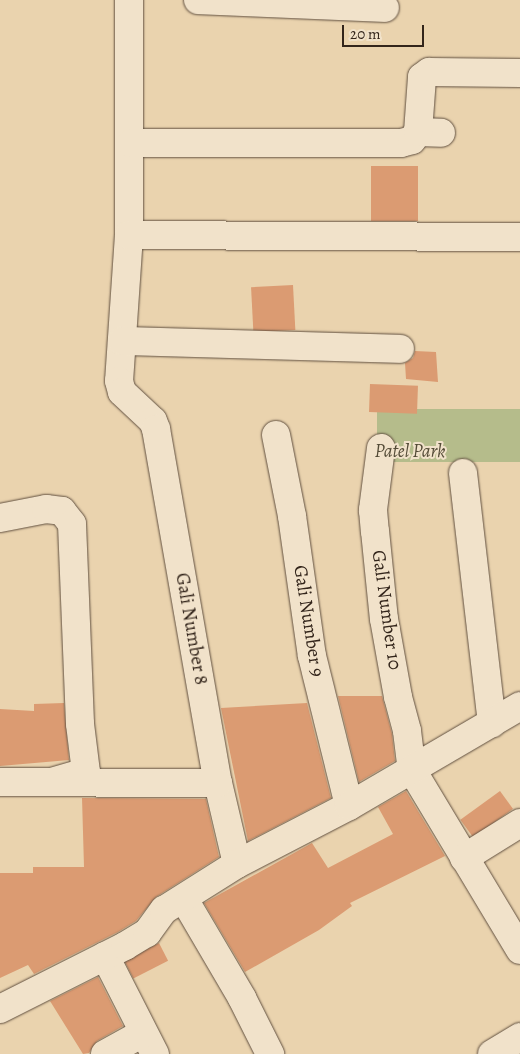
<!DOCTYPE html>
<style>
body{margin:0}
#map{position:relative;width:520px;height:1054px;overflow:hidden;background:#ead3ae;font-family:Alegreya,serif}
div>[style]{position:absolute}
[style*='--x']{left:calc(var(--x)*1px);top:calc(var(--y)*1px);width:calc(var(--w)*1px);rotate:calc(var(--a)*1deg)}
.green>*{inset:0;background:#b5bc8b;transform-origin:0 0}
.building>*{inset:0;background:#db9b72;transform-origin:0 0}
.roads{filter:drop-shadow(0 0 1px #615040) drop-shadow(0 0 1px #615040)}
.minor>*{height:28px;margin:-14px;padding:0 14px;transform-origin:14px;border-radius:14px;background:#f1e2ca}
span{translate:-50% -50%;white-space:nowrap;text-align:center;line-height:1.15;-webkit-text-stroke:4px #f1e2ca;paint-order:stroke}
.park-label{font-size:19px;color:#544b37;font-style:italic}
.street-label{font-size:19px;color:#33251b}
.scale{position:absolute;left:342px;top:25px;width:82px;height:22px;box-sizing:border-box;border:2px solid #33251b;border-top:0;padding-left:6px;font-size:15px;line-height:18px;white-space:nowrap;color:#33251b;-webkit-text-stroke:4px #f1e2ca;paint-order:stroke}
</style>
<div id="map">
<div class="green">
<div style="left:520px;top:409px;width:53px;height:143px;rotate:90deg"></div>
</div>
<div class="building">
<div style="left:371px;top:166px;width:47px;height:55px"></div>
<div style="left:293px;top:285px;width:45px;height:42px;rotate:87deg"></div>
<div style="clip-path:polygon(415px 351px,436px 352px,438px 382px,406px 379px,405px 363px,413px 358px)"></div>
<div style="left:370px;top:384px;width:48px;height:28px;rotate:2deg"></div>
<div style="clip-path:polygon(338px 696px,382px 696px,392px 734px,395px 761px,359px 782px)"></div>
<div style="clip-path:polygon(64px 703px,69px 760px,0 766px,0 709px,34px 711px,34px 704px)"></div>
<div style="clip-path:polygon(307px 703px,331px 798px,248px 841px,221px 708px)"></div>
<div style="clip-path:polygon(406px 791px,445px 856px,350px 903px,352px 906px,319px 930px,245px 972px,204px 903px,312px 843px,328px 868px,393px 834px,378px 807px)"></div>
<div style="left:500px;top:791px;width:22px;height:49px;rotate:54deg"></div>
<div style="clip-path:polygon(82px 798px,206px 799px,219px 857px,156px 897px,136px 921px,118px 932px,34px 974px,28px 965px,0 978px,0 873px,33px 873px,33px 867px,84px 867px)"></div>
<div style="left:159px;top:943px;width:20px;height:39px;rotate:63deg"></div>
<div style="clip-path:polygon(98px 977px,123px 1026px,97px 1041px,89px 1053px,83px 1054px,50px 1001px)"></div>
</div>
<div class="roads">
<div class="minor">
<div style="--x:129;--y:0;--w:235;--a:90"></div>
<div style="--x:129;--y:235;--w:146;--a:93.9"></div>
<div style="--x:119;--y:381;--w:11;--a:75"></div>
<div style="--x:122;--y:392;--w:42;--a:43.1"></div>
<div style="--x:153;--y:421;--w:9;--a:69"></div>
<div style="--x:156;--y:429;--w:359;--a:80.1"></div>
<div style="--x:218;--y:783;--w:83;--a:76.8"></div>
<div style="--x:198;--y:0;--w:187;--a:2.4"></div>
<div style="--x:418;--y:132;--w:23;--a:2"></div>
<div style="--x:131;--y:143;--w:270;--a:0"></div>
<div style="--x:401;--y:143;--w:11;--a:-15"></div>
<div style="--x:412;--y:140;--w:10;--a:-53"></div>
<div style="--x:418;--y:132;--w:55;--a:-85.8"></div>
<div style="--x:422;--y:77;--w:9;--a:-36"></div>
<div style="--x:429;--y:72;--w:91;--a:0.6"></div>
<div style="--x:129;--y:235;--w:391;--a:0.3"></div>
<div style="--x:122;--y:341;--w:278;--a:1.6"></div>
<div style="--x:276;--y:435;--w:83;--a:78.8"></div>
<div style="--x:292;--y:516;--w:141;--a:81.9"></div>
<div style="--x:312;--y:656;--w:154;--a:76.1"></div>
<div style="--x:381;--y:448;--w:63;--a:97.4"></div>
<div style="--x:373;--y:510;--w:21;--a:85"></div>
<div style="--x:375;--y:531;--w:88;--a:84.2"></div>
<div style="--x:384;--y:619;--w:79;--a:79.8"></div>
<div style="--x:398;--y:697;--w:35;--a:75"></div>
<div style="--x:407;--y:731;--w:39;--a:83"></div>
<div style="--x:412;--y:770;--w:210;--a:59"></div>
<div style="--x:463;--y:473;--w:252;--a:83.4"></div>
<div style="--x:0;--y:518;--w:47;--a:-11.1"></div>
<div style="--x:46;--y:509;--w:16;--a:7"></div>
<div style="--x:62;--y:511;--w:16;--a:52"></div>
<div style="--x:72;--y:524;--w:200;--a:87.7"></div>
<div style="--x:80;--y:724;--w:48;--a:82.9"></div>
<div style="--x:86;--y:772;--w:35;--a:164"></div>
<div style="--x:0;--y:782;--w:218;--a:0.3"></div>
<div style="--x:464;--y:858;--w:66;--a:-32"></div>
<div style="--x:184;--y:899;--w:115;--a:59.6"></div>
<div style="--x:242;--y:998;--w:63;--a:63.4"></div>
<div style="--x:105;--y:956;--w:110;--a:63"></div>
<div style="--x:0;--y:1009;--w:140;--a:-26.7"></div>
<div style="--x:125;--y:946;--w:26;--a:-31"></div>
<div style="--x:147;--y:933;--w:29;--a:-54"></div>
<div style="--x:164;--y:910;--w:86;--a:-32.2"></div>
<div style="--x:237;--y:864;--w:126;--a:-27.4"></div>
<div style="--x:349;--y:806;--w:198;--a:-30.3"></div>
<div style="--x:105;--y:1054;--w:43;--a:-28.9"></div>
<div style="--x:492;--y:1054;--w:33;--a:-31"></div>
</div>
</div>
<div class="park-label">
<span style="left:410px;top:452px">Patel Park</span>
</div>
<div class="street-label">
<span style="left:386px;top:610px;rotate:82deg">Gali Number 10</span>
<span style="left:308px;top:621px;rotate:81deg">Gali Number 9</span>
<span style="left:191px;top:629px;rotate:80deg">Gali Number 8</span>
</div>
<div class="scale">20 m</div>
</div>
